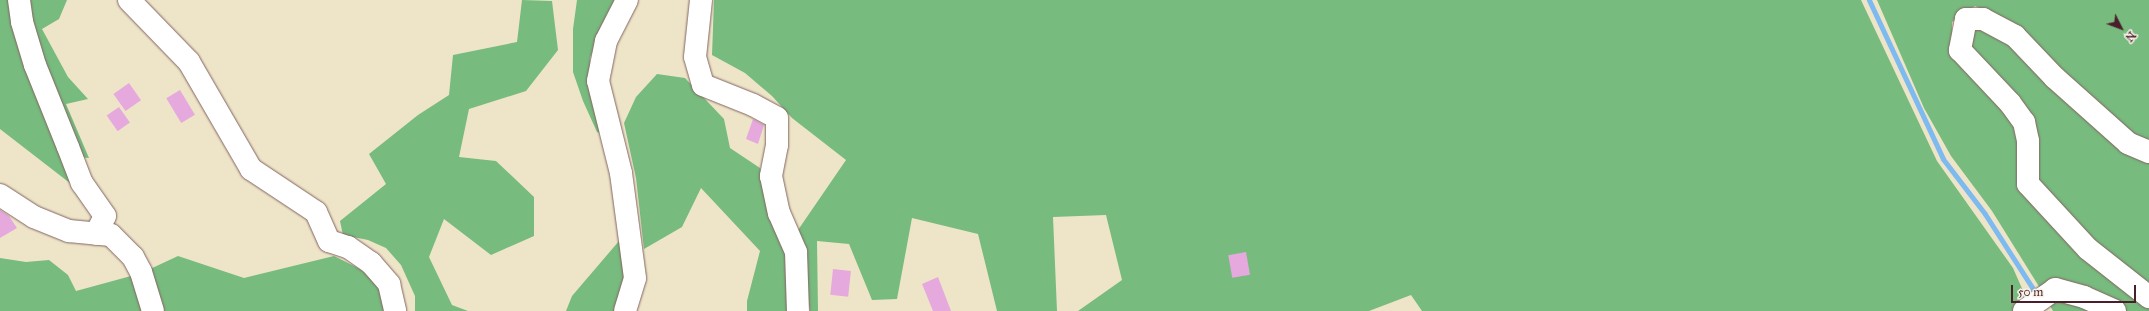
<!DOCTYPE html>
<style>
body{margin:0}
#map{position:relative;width:2149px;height:311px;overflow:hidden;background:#eee5c8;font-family:"IM FELL Great Primer",serif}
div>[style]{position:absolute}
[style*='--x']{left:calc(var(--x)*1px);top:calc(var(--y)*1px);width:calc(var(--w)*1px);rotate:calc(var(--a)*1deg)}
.forest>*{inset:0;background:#77bb7e}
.stream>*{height:5px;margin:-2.5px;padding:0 2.5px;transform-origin:2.5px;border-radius:2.5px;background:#7dbaf0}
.building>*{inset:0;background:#e5a9de;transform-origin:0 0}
.roads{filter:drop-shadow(0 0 1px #836462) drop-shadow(0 0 1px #836462)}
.minor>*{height:22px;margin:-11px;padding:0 11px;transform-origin:11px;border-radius:11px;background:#fff}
span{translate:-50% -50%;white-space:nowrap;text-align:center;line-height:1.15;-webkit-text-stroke:3px #f7f3e8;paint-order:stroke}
.north{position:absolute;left:2101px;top:8px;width:40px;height:40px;-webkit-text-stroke:3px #f7f3e8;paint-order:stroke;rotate:132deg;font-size:11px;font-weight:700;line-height:16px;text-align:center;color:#4a1f2b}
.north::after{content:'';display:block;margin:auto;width:14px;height:18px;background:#4a1f2b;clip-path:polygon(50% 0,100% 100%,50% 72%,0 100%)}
.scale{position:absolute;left:2011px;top:285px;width:125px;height:18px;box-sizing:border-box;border:2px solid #4a1f2b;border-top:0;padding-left:5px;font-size:12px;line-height:14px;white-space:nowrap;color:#4a1f2b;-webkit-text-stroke:3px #f7f3e8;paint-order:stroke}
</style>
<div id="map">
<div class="forest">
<div style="clip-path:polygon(0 0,11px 0,75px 187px,0 129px)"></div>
<div style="clip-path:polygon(27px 0,67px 0,59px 19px,42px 29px,68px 77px,88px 99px,66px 104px,89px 158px,77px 157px,53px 92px)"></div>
<div style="clip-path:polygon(522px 0,552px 1px,558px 50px,526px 91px,469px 109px,459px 157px,496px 161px,534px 197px,534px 236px,491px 255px,444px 219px,429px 257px,452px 305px,468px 311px,415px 311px,415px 296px,401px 265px,386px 248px,368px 240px,343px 235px,340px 221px,386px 184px,369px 154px,418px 115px,449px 95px,453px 55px,517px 42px)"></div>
<div style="clip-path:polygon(577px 0,616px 0,590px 58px,591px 92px,600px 133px,597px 132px,583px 101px,573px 72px,573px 29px)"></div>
<div style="clip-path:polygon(714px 0,1861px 0,1937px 161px,2013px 268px,2024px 293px,2016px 311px,1422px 311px,1411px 295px,1369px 311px,1078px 311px,1122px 280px,1106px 215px,1053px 217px,1057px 311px,997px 311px,978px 234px,912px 218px,897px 299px,872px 300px,849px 244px,817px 241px,818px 311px,810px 311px,798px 230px,846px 160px,792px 118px,772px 96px,745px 73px,712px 55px)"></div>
<div style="clip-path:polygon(1877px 0,2149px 0,2149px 145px,2124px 131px,2016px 26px,1975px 6px,1952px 22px,1952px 52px,2013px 118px,2020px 141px,2022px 187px,2149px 305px,2149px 311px,2126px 311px,2040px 288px,1992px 211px,1951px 156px,1924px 108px)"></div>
<div style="clip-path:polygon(1972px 25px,2011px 41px,2149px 160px,2149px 290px,2090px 245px,2034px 180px,2033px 140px,1966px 48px)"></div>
<div style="clip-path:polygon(657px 74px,685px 78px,724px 119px,730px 148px,760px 168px,770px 216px,786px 255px,790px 311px,747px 311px,747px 301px,760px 251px,701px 188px,682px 227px,644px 249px,636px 178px,624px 123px,636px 97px)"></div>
<div style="clip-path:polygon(625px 234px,631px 276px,620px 311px,566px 311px,572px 296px)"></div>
<div style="clip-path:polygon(178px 256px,244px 278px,334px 256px,360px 269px,383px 287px,387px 311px,159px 311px,148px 270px)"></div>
<div style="clip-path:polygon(0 258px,26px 262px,49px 260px,68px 275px,76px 291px,131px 276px,143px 311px,0 311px)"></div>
<div style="clip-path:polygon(2059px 297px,2101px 311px,2053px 311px,2048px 302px)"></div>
</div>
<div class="stream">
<div style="--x:1869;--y:0;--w:175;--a:65"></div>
<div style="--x:1943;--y:159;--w:69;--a:52.6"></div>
<div style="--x:1985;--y:214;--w:96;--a:57.3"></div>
</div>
<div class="building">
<div style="left:129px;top:83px;width:21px;height:19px;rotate:55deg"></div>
<div style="left:180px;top:90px;width:29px;height:16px;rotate:59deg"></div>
<div style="left:119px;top:107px;width:19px;height:15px;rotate:55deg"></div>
<div style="clip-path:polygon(753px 119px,764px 125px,758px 144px,746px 139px)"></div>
<div style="clip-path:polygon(0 210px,9px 216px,17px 228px,0 238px)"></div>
<div style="left:1246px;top:252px;width:23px;height:18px;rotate:80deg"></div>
<div style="left:833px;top:269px;width:18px;height:26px;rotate:6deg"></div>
<div style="clip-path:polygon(938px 277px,951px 311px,933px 311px,922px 284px)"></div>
</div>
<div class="roads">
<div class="minor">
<div style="--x:19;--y:0;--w:22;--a:82"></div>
<div style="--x:22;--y:22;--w:45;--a:73.2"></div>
<div style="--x:35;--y:65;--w:88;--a:68.1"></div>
<div style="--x:68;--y:147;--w:39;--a:69"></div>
<div style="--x:82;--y:183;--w:40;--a:55.1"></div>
<div style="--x:105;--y:216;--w:20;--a:117"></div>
<div style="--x:129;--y:0;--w:86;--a:45.9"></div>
<div style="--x:189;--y:62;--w:124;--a:59.9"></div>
<div style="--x:251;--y:169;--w:78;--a:33.5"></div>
<div style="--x:316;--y:212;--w:32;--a:66"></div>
<div style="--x:329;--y:241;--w:20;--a:18"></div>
<div style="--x:348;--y:247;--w:28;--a:35"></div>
<div style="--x:371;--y:263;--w:28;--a:49"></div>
<div style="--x:389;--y:284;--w:28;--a:77"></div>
<div style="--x:701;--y:0;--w:57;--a:96"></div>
<div style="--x:695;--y:57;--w:29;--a:74"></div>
<div style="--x:703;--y:85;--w:54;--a:21.8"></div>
<div style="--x:753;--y:105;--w:27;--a:28"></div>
<div style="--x:777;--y:118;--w:27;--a:90"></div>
<div style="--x:777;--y:145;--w:32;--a:101"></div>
<div style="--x:771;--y:176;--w:38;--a:78"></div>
<div style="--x:779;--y:213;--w:43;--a:66.4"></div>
<div style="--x:796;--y:252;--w:59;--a:88.1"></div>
<div style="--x:2149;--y:152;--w:23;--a:-157"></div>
<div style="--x:2128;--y:143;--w:98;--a:-138.3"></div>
<div style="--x:2055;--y:78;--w:58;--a:-133.6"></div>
<div style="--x:2015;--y:36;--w:36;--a:-152"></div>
<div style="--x:1983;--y:19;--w:17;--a:180"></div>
<div style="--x:1966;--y:19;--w:32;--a:101"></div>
<div style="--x:1960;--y:50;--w:73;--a:46.7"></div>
<div style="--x:2010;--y:103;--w:24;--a:54"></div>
<div style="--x:2024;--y:122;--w:19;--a:78"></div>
<div style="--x:2028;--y:141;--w:43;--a:90"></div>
<div style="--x:2028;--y:184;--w:88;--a:47.3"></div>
<div style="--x:2088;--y:249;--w:78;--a:38.2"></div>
<div style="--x:0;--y:195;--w:40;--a:32.9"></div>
<div style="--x:34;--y:217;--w:38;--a:22"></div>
<div style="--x:69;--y:231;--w:42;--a:5.4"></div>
<div style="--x:111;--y:235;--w:31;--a:45"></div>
<div style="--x:133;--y:257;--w:17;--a:62"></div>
<div style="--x:141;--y:272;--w:41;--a:72.9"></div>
<div style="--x:625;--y:311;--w:34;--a:-73"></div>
<div style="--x:635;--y:278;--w:106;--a:-97.6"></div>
<div style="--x:621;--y:173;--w:95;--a:-104"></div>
<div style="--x:598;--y:81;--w:41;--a:-78.7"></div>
<div style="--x:606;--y:41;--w:46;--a:-62.9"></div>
<div style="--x:2024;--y:311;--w:38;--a:-35"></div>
<div style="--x:2055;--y:289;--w:30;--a:15"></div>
<div style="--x:2084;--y:297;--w:34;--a:24"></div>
</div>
</div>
<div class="north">N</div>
<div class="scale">50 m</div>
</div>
